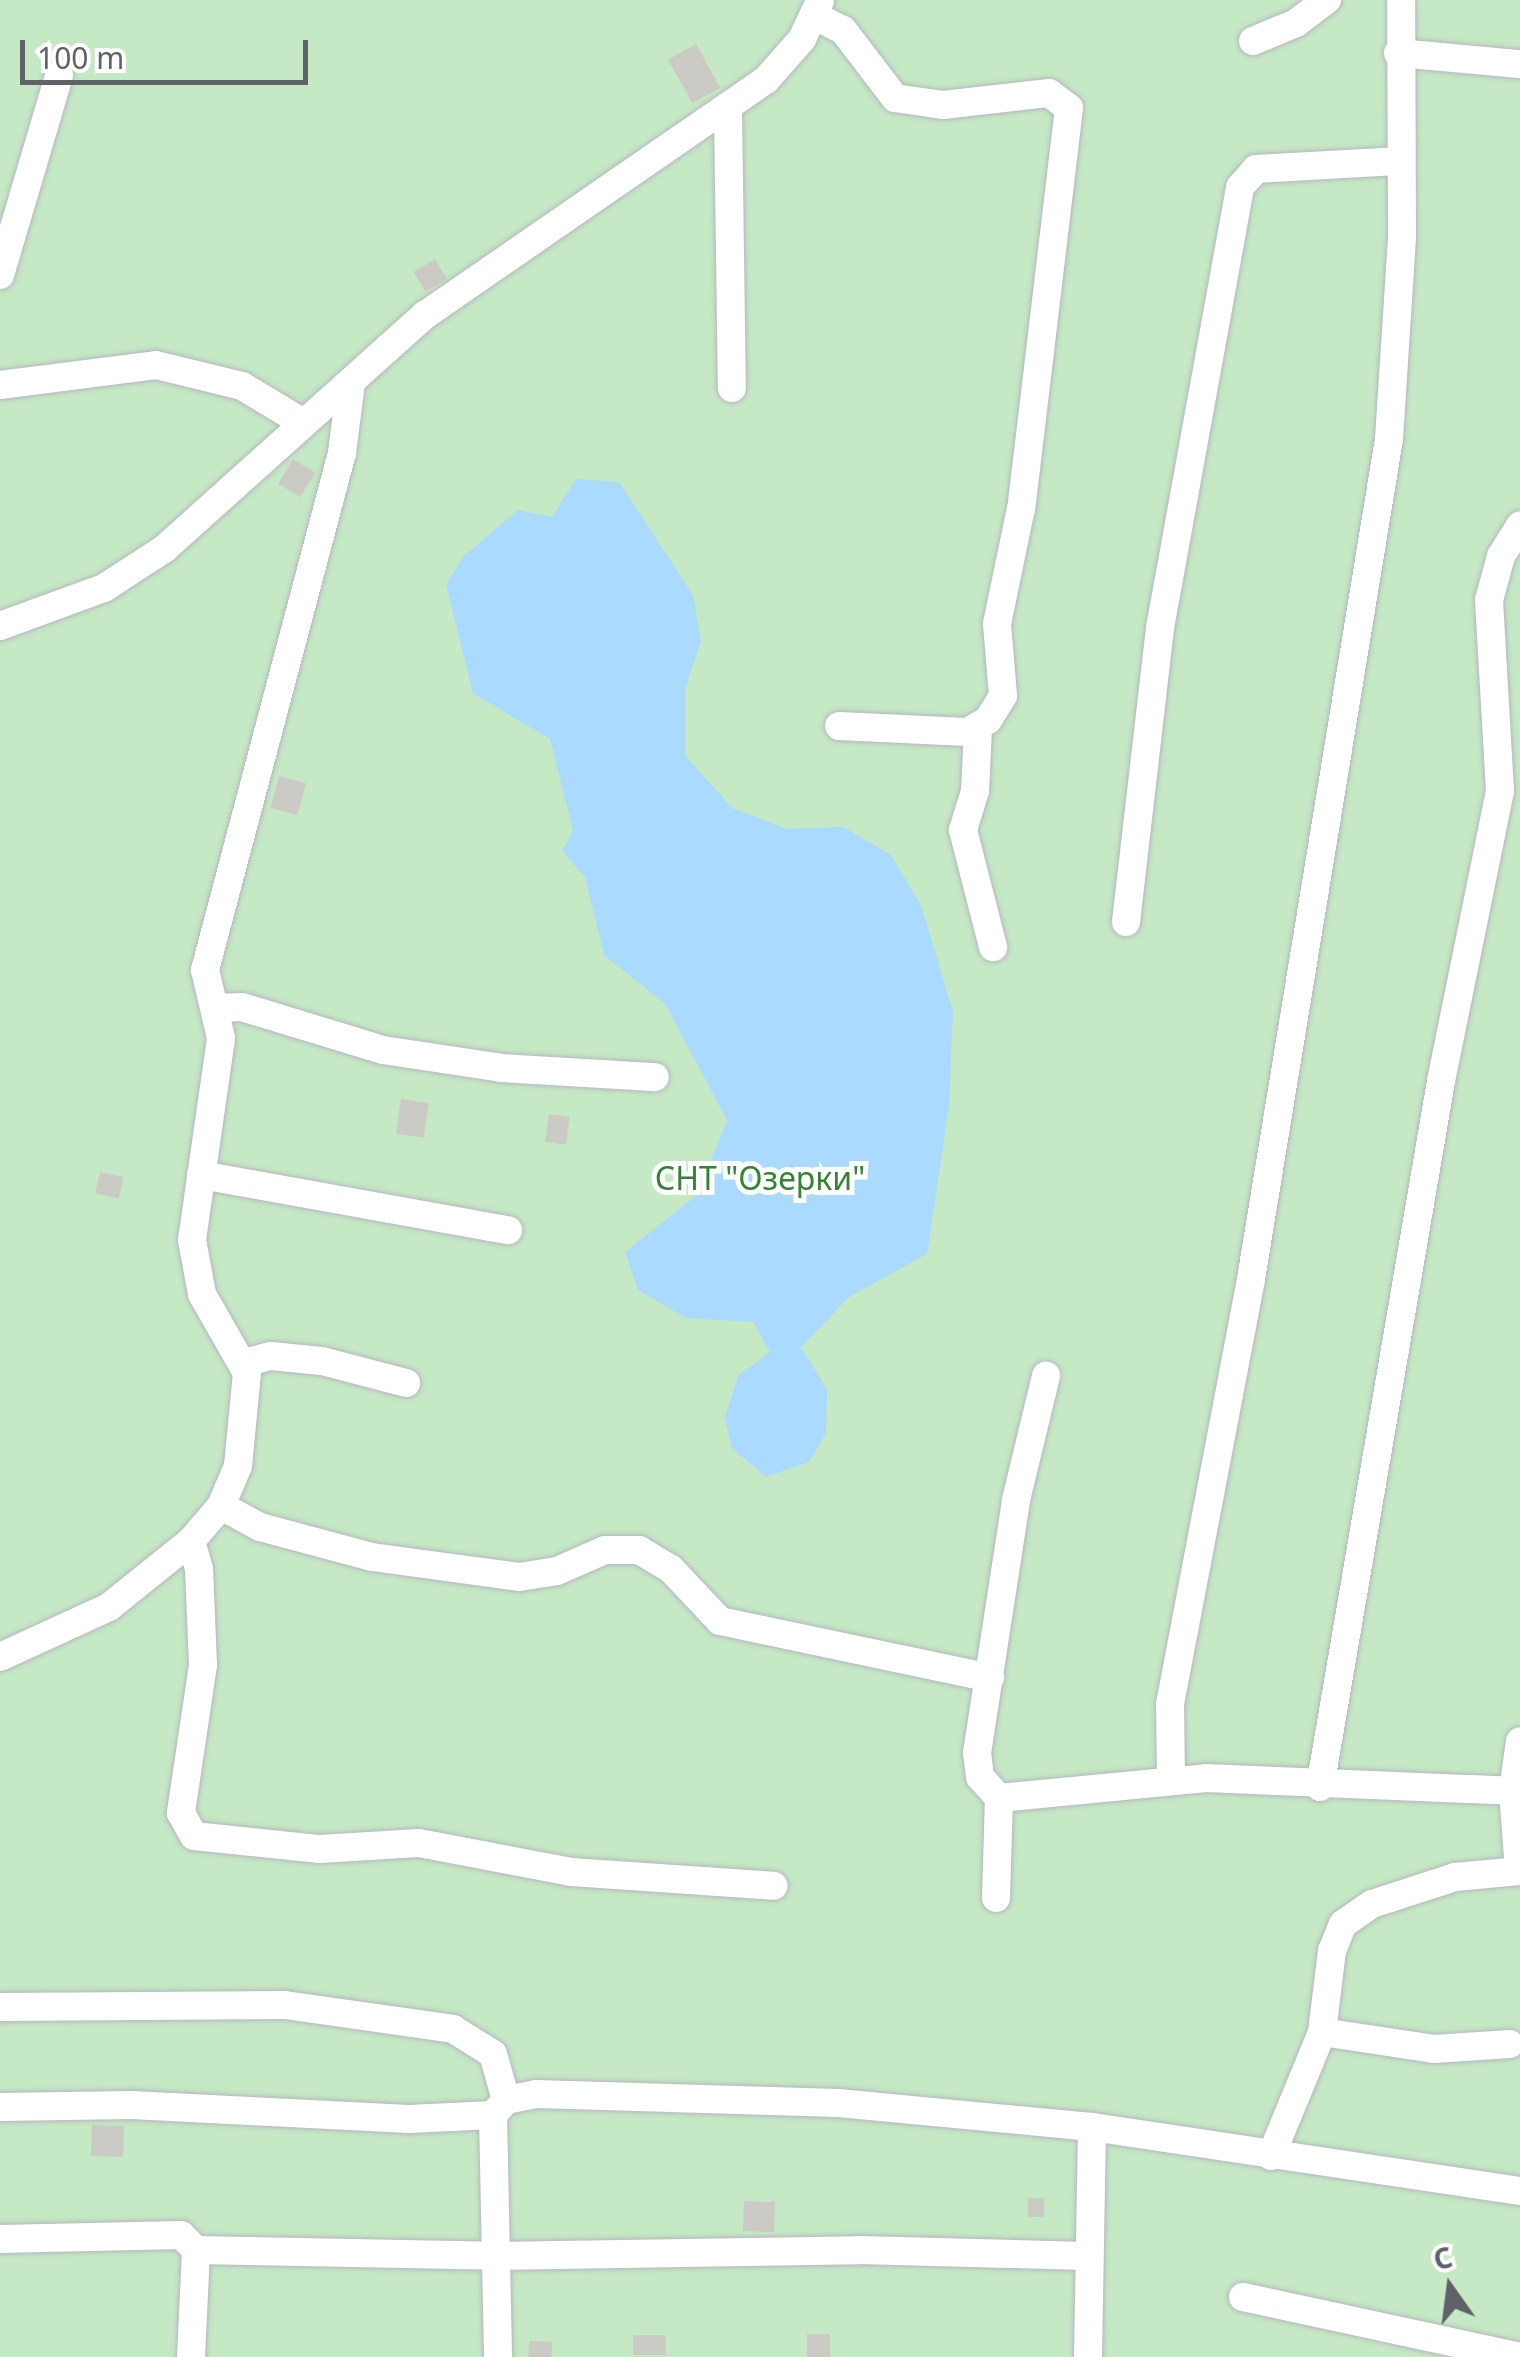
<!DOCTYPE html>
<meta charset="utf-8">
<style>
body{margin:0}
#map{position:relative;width:1520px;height:2357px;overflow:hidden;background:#f1efe8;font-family:"Noto Sans",sans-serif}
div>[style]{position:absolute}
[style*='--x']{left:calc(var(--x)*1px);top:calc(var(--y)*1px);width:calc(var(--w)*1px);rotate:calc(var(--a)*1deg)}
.green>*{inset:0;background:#c5e8c5;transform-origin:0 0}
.water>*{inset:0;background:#aadaff}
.building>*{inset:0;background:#cccac5;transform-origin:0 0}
.roads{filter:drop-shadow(0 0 2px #b5b8bc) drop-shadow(0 0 2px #b5b8bc)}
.minor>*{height:28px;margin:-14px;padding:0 14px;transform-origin:14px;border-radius:14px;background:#fff}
span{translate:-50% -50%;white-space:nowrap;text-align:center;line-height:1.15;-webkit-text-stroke:10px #fff;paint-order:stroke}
.park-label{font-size:32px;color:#348238}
.north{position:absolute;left:1400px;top:2237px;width:100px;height:100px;-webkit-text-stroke:8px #fff;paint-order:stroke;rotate:346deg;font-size:28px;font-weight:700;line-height:40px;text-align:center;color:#5f6368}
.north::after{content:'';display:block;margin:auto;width:35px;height:45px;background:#5f6368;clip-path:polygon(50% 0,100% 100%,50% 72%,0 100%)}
.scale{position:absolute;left:20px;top:40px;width:288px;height:45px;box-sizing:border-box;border:5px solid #5f6368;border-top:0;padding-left:12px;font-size:30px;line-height:35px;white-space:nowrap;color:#5f6368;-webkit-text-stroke:8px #fff;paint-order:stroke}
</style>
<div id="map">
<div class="green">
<div style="left:0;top:0;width:1520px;height:2357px"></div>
</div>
<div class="water">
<div style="clip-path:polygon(576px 479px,619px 482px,693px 595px,701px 641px,685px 689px,685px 755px,732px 808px,787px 829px,843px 827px,891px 855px,921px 905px,953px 1012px,949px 1106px,927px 1254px,849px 1297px,801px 1347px,827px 1389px,826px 1433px,809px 1462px,766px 1477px,732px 1448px,725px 1417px,738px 1376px,770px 1352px,753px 1322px,686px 1318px,638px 1290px,625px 1252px,697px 1195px,727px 1120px,665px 1004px,604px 955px,585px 877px,562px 851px,573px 831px,550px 739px,473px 693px,446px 585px,464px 556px,518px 510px,552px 517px)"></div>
</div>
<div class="building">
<div style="left:696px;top:44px;width:50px;height:32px;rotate:61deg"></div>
<div style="left:435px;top:259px;width:23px;height:25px;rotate:59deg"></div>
<div style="left:293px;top:459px;width:26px;height:29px;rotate:31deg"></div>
<div style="left:279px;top:776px;width:28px;height:33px;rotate:15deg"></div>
<div style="left:401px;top:1099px;width:28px;height:35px;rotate:8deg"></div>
<div style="left:549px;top:1114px;width:21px;height:28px;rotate:8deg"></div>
<div style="left:100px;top:1172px;width:24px;height:22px;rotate:12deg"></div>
<div style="left:92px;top:2125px;width:32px;height:31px;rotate:2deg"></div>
<div style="left:1028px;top:2198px;width:16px;height:19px"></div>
<div style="left:744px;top:2201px;width:31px;height:30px;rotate:2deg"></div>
<div style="left:807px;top:2334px;width:23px;height:23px"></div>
<div style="left:633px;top:2335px;width:33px;height:20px"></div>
<div style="left:529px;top:2341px;width:23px;height:16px;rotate:2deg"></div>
</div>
<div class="roads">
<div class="minor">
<div style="--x:815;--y:16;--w:31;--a:27"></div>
<div style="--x:843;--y:30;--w:86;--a:52.6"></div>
<div style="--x:895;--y:98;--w:49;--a:8.3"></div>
<div style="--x:943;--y:105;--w:107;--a:-6.5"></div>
<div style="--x:1049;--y:93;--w:25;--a:37"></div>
<div style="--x:1069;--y:108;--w:403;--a:96.8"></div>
<div style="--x:1021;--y:508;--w:118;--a:101.7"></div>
<div style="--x:997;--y:624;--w:72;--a:85.2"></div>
<div style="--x:1003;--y:696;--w:28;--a:122"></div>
<div style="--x:988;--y:720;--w:24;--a:150"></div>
<div style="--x:967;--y:732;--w:128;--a:-177.3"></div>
<div style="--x:1253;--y:41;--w:47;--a:-22.7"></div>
<div style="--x:1296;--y:23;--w:39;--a:-37"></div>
<div style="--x:1398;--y:53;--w:122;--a:5.2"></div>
<div style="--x:728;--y:111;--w:277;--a:89.2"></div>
<div style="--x:0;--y:275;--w:208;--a:-73.5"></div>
<div style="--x:0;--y:385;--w:157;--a:-7.3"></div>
<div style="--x:156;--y:365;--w:89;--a:13.7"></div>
<div style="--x:242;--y:386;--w:70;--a:31"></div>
<div style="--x:0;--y:626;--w:111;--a:-20.1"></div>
<div style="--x:104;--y:588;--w:72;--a:-33"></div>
<div style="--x:164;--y:549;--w:351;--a:-41.9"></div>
<div style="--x:425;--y:315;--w:414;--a:-34.6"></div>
<div style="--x:766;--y:80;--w:55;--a:-48.7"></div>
<div style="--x:802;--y:39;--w:42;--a:-64.7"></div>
<div style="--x:978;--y:728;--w:63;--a:92.7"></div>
<div style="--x:975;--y:791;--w:41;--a:107.1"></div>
<div style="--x:963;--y:830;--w:121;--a:75.6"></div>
<div style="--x:1126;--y:922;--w:296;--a:-83.4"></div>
<div style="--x:1160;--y:628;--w:448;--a:-79.7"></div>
<div style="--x:1240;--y:187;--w:24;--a:-48"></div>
<div style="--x:1256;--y:169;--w:145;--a:-3.2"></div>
<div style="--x:216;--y:1008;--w:26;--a:-2"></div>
<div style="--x:242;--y:1007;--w:147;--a:17"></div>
<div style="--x:383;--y:1050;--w:120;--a:8.6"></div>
<div style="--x:502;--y:1068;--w:153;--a:3.4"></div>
<div style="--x:201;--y:1175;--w:312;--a:10.2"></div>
<div style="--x:244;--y:1363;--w:28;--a:-15"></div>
<div style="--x:271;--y:1356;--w:51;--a:5.6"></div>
<div style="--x:322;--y:1361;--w:87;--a:14.7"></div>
<div style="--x:221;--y:1506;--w:44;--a:28.3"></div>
<div style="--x:260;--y:1527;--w:116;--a:15"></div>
<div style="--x:372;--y:1557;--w:148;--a:7.7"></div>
<div style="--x:519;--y:1577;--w:38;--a:-9"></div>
<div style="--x:557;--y:1571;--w:52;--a:-23.6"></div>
<div style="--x:605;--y:1550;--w:34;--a:0"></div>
<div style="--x:639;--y:1550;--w:37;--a:31"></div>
<div style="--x:671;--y:1569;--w:71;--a:46.7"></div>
<div style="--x:720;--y:1621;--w:276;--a:11.9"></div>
<div style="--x:191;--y:1541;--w:29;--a:74"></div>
<div style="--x:199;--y:1569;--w:96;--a:87.6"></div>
<div style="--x:203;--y:1665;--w:150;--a:98.5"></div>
<div style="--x:181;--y:1813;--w:26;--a:61"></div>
<div style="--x:194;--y:1836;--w:127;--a:5.9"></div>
<div style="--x:320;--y:1849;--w:99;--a:-3.5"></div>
<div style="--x:419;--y:1843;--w:155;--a:10.8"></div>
<div style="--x:571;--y:1872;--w:203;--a:3.9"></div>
<div style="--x:0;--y:1657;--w:120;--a:-24.6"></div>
<div style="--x:109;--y:1607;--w:105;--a:-38.8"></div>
<div style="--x:191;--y:1541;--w:46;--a:-49.4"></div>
<div style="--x:221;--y:1506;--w:43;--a:-67"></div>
<div style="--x:238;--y:1466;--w:93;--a:-84.5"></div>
<div style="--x:247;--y:1373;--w:91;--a:-119.7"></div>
<div style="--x:202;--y:1294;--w:55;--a:-100.5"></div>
<div style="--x:192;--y:1240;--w:204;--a:-81.8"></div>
<div style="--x:221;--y:1038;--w:70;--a:-103.2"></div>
<div style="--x:205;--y:970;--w:535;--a:-75.16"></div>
<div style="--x:342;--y:453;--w:71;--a:-82.7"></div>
<div style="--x:1171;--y:1781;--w:77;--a:-90.7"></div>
<div style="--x:1170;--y:1704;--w:433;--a:-79.2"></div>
<div style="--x:1251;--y:1279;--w:851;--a:-80.67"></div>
<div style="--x:1389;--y:439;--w:203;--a:-86.3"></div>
<div style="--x:1402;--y:236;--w:236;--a:-90.2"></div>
<div style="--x:1320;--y:1787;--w:716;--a:-80.27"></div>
<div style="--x:1441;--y:1081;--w:296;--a:-78.5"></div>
<div style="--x:1500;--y:791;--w:191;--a:-93.3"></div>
<div style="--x:1489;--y:600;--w:46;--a:-74.7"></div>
<div style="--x:1501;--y:556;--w:36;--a:-58"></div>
<div style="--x:1513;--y:1791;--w:50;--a:-82"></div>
<div style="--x:999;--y:1798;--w:208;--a:-5.5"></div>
<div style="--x:1206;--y:1778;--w:307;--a:2.4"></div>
<div style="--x:1513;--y:1791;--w:80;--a:85.7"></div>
<div style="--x:999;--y:1798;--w:28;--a:-132"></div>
<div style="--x:980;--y:1777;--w:24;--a:-97"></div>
<div style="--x:977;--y:1753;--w:256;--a:-81.2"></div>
<div style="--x:1016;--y:1500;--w:128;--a:-76.4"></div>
<div style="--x:996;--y:1898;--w:100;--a:-88.3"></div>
<div style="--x:0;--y:2007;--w:285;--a:-0.4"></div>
<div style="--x:285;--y:2005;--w:170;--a:8.1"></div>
<div style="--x:453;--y:2029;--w:47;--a:32"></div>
<div style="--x:493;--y:2054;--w:48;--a:74.2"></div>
<div style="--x:1322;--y:2032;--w:113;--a:8.6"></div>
<div style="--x:1434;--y:2049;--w:76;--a:-3.8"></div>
<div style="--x:0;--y:2107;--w:131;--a:-0.9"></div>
<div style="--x:131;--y:2105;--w:278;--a:2.9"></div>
<div style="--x:409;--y:2119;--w:84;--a:-2.7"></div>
<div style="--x:493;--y:2115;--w:20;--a:-49"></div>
<div style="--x:506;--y:2100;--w:31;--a:-11"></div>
<div style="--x:536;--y:2094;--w:302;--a:1.7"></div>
<div style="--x:838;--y:2103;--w:255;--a:5.4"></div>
<div style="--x:1092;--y:2127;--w:433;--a:8.5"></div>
<div style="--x:493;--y:2115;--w:242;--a:88.8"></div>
<div style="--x:1271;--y:2156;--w:134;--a:-67.6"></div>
<div style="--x:1322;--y:2032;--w:82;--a:-83"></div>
<div style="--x:1332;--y:1951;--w:29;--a:-68"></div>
<div style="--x:1343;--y:1924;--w:35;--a:-35"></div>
<div style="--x:1372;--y:1904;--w:87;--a:-18"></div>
<div style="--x:1455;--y:1877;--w:65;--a:-5.3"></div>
<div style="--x:0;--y:2239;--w:181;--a:-1.3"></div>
<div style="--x:181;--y:2235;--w:21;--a:45"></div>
<div style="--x:196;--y:2250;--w:299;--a:1.1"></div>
<div style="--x:495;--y:2256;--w:364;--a:-0.9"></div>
<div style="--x:859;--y:2250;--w:227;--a:1.5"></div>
<div style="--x:1243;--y:2297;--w:283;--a:12.2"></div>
<div style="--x:191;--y:2357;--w:107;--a:-87.3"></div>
<div style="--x:1088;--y:2357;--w:230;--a:-89"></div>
</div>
</div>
<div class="park-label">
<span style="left:760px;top:1178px">СНТ "Озерки"</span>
</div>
<div class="north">С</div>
<div class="scale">100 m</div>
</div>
